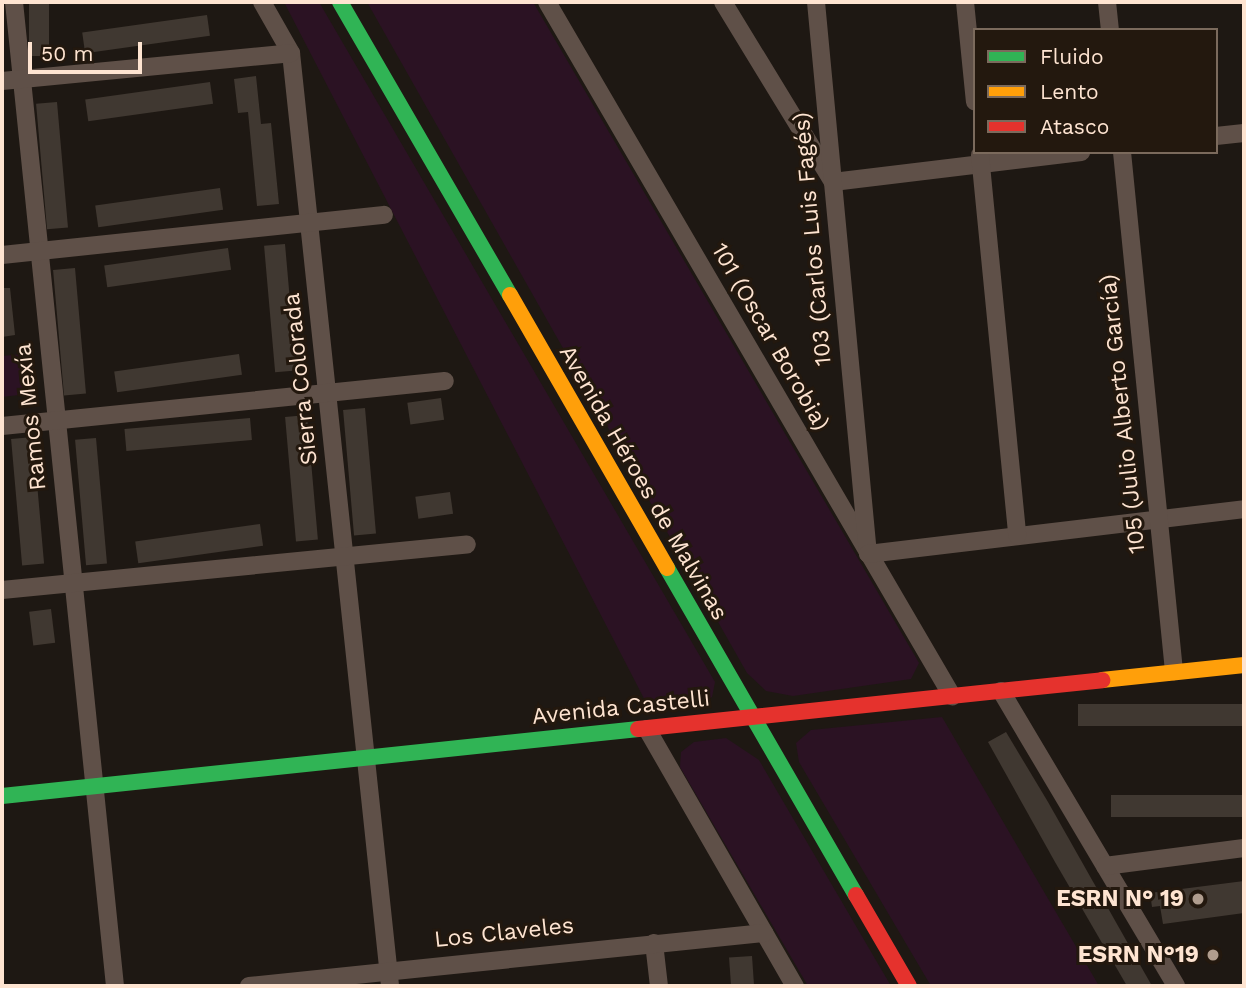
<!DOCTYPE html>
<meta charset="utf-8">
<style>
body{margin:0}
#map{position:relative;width:1246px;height:988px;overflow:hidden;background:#1e1813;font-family:"Work Sans",sans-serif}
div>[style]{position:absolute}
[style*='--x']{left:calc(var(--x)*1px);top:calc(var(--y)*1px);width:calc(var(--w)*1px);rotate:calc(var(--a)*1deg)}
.green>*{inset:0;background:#2b1223}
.building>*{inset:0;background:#403831;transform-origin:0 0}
.street>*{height:18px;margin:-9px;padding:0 9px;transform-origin:9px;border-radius:9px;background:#5f5048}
.fast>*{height:16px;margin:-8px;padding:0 8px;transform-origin:8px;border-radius:8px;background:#30b455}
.slow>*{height:16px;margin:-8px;padding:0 8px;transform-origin:8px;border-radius:8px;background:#ff9f0a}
.jam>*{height:16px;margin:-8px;padding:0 8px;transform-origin:8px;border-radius:8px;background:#e5322d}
.dots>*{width:19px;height:19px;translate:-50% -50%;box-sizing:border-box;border:4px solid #23180e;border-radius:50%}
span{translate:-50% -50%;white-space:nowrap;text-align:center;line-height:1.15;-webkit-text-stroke:6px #23180e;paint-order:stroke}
.street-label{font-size:23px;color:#fee4d1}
.poi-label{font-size:23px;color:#fee4d1;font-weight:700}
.right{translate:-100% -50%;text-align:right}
.frame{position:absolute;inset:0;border:4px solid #fee4d1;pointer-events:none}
.legend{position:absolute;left:973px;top:28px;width:245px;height:126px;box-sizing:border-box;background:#23180e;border:2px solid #7b6a5c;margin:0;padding:9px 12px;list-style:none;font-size:21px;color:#fee4d1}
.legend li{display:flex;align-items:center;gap:14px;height:35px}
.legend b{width:35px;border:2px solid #7b6a5c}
.scale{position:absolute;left:28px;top:42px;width:114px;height:32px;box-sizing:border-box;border:4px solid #fee4d1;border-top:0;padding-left:9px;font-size:21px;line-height:24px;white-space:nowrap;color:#fee4d1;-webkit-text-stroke:5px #23180e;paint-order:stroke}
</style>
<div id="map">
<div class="green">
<div style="clip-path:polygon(284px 2px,319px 2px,715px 682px,712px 697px,696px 707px,651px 712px)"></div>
<div style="clip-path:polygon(367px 2px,533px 2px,919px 663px,911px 679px,793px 696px,766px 691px,747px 673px)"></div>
<div style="clip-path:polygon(23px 354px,27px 394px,2px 397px,2px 356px)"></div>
<div style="clip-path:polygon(942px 717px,1099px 986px,931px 986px,799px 762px,796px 743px,811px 730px)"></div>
<div style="clip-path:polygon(726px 738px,759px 760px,891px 986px,808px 986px,680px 767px,681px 752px,694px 742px)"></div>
</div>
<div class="building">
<div style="left:29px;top:2px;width:20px;height:54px"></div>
<div style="left:207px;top:15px;width:21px;height:126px;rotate:82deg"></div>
<div style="clip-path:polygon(256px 76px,261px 124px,271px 123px,279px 204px,257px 206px,248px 112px,238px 113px,234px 79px)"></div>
<div style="left:210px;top:82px;width:22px;height:126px;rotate:82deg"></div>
<div style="left:57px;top:102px;width:126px;height:21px;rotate:85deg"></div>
<div style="left:220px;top:188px;width:22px;height:126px;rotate:82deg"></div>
<div style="left:285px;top:244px;width:127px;height:21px;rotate:85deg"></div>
<div style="left:228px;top:248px;width:22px;height:125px;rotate:82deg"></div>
<div style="left:75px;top:268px;width:126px;height:22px;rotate:85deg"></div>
<div style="clip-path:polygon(2px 288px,10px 288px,15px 335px,2px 337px)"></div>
<div style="left:239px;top:354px;width:21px;height:126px;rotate:82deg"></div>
<div style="left:441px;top:398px;width:22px;height:34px;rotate:82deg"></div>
<div style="left:365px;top:408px;width:126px;height:22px;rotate:85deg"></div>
<div style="left:307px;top:415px;width:125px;height:22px;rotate:85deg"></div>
<div style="left:250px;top:418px;width:22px;height:126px;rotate:85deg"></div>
<div style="left:33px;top:437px;width:127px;height:22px;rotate:85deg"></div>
<div style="left:96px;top:438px;width:126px;height:21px;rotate:85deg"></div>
<div style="left:450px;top:492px;width:22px;height:35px;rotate:82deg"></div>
<div style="left:260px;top:524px;width:22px;height:126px;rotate:82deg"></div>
<div style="left:51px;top:609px;width:34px;height:22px;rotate:83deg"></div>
<div style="left:1244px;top:704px;width:22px;height:166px;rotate:90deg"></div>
<div style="clip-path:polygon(1006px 732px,1048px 802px,1152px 986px,1127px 986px,1055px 862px,988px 742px)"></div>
<div style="left:1244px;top:795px;width:22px;height:133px;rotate:90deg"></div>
<div style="clip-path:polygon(1244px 881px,1244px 913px,1163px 924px,1160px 906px,1152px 907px,1150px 893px)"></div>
<div style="left:752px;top:956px;width:30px;height:23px;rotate:86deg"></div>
</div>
<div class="street">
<div style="--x:14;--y:2;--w:989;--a:84.14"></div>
<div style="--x:262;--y:2;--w:59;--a:60.4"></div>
<div style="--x:291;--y:53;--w:938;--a:83.94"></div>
<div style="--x:547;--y:2;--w:804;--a:59.73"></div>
<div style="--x:723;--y:2;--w:211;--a:58.6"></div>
<div style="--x:833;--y:182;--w:250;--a:-6.9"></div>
<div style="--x:816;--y:2;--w:554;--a:84.62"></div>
<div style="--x:868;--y:554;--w:379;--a:-6.8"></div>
<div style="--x:965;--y:2;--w:100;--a:84.3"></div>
<div style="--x:1107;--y:2;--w:28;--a:84"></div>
<div style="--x:2;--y:81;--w:290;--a:-5.5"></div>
<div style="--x:1216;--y:136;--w:28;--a:-6"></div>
<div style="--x:1122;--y:152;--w:522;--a:84.28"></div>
<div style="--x:980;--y:155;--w:382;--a:84.4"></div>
<div style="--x:2;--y:255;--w:384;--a:-6"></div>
<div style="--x:2;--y:426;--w:445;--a:-5.8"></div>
<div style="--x:2;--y:590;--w:467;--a:-5.6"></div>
<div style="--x:1001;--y:691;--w:343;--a:59.3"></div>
<div style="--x:647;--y:729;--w:297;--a:60.1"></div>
<div style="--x:1105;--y:866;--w:140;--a:-7.4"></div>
<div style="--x:654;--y:943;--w:43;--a:83.4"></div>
<div style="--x:249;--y:986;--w:518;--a:-5.88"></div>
</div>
<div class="fast">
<div style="--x:340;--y:2;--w:339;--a:59.9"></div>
<div style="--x:667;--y:568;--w:378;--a:60"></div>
<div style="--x:2;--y:796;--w:640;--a:-6.01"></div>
</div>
<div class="slow">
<div style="--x:510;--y:295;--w:315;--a:60.1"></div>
<div style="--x:1102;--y:680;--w:143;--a:-6"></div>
</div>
<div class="jam">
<div style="--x:638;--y:729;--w:467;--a:-6"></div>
<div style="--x:856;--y:895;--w:105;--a:59.8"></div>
</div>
<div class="dots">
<div style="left:1198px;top:899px;background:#b09d8e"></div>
<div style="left:1213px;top:955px;background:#b09d8e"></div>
</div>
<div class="street-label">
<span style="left:813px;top:239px;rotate:-95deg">103 (Carlos Luis Fagés)</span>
<span style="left:770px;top:337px;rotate:60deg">101 (Oscar Borobia)</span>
<span style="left:301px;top:379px;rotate:-96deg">Sierra Colorada</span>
<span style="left:1123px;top:414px;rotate:-96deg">105 (Julio Alberto García)</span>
<span style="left:31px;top:417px;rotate:-96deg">Ramos Mexía</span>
<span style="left:643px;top:483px;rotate:60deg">Avenida Héroes de Malvinas</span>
<span style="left:621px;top:708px;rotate:-6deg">Avenida Castelli</span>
<span style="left:504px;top:933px;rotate:-6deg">Los Claveles</span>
</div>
<div class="poi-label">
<span class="right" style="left:1184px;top:899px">ESRN N° 19</span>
<span class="right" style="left:1199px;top:955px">ESRN N°19</span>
</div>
<div class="frame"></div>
<ul class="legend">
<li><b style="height:9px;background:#30b455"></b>Fluido</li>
<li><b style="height:9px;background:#ff9f0a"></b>Lento</li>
<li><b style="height:9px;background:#e5322d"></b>Atasco</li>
</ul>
<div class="scale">50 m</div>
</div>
